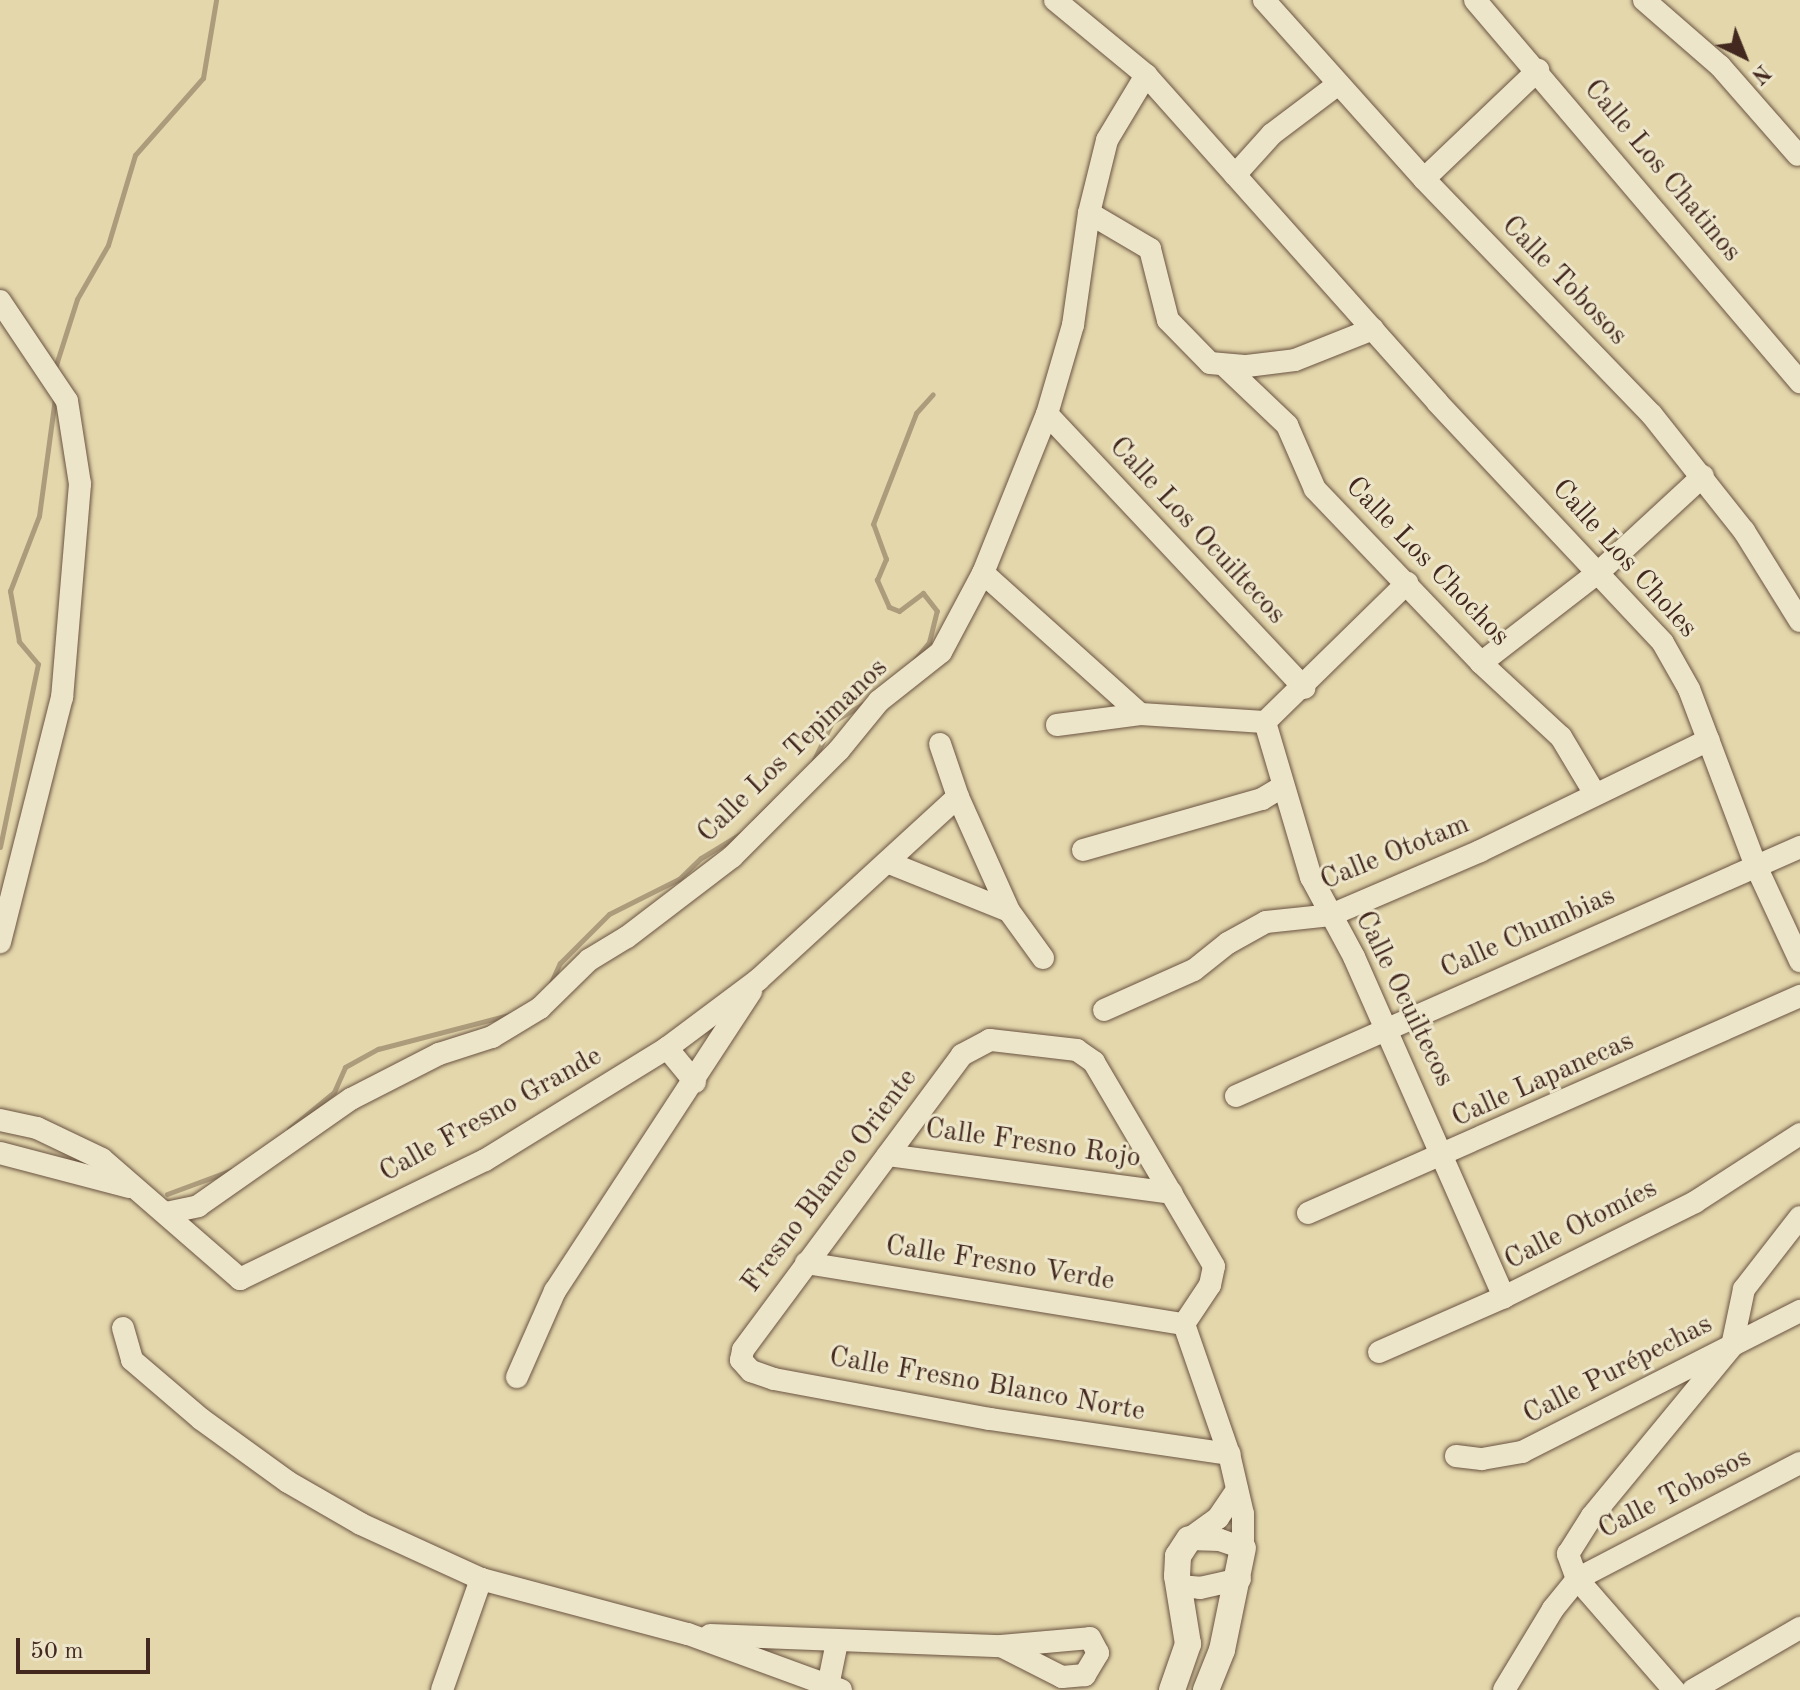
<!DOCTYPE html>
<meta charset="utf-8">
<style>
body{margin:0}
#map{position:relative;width:1800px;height:1690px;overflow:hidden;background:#e4d7ac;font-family:"Old Standard TT",serif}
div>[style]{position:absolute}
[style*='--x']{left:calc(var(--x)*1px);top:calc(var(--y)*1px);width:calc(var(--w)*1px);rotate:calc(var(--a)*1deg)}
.stream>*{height:5px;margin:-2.5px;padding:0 2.5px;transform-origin:2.5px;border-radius:2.5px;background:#ad9c7c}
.roads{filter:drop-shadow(0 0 2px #6a5442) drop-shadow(0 0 2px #6a5442)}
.minor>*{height:22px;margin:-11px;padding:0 11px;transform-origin:11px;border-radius:11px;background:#ede5c9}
.tertiary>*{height:26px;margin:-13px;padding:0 13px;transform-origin:13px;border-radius:13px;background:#ede5c9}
span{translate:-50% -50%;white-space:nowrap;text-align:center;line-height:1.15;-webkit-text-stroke:6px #ede5c9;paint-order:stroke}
.street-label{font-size:28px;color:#42281f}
.north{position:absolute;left:1704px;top:16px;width:80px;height:80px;-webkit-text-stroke:6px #ede5c9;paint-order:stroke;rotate:137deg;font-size:22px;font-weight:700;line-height:32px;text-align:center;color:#42281f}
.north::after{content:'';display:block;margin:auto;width:28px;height:36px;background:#42281f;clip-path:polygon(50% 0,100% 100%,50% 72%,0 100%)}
.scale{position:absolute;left:16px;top:1638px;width:134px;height:36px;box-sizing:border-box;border:4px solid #42281f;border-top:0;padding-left:10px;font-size:24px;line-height:28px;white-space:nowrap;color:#42281f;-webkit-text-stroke:6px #ede5c9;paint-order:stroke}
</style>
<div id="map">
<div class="stream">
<div style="--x:55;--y:368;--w:72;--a:-72.3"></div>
<div style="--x:77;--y:299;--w:62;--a:-60.1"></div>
<div style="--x:108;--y:245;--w:94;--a:-73.3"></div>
<div style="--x:135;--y:155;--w:103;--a:-48.6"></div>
<div style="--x:203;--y:78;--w:79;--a:-80.5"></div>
<div style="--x:913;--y:662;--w:26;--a:-51"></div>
<div style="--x:929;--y:642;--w:32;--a:-76"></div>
<div style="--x:937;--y:611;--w:23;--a:-128"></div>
<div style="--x:923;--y:593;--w:30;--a:143"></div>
<div style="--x:899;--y:611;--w:11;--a:-158"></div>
<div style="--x:889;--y:607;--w:30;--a:-114"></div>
<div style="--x:877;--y:580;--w:23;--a:-67"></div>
<div style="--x:886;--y:559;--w:37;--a:-110"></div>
<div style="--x:873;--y:524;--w:119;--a:-68.8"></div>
<div style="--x:916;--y:413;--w:25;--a:-48"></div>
<div style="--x:812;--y:764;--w:47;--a:-64.5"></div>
<div style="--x:832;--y:722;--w:39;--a:-30"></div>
<div style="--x:754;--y:821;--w:25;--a:-45"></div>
<div style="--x:0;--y:847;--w:187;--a:-78.3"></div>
<div style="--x:38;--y:664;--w:30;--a:-130"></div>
<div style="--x:19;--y:641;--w:51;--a:-100.2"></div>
<div style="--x:10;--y:591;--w:80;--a:-68.9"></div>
<div style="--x:39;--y:516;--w:119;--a:-82.3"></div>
<div style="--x:550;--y:985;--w:24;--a:-66"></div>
<div style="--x:560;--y:963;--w:69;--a:-45"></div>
<div style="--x:609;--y:914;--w:78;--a:-26.6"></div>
<div style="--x:679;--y:879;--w:30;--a:-44"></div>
<div style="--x:701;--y:858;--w:52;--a:-31.5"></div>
<div style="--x:289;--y:1129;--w:58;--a:-39.4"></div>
<div style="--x:334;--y:1092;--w:27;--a:-66"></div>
<div style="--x:345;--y:1067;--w:38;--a:-29"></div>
<div style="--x:378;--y:1049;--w:138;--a:-14.6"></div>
<div style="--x:167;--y:1194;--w:69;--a:-20.3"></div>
</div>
<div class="roads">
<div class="minor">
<div style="--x:1055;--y:0;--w:118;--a:39.5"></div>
<div style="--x:1146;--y:75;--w:438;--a:48.3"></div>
<div style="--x:1437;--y:402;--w:330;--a:46.8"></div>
<div style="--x:1663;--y:643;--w:53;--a:60.5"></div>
<div style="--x:1689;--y:689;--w:189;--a:69.3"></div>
<div style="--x:1756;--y:866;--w:105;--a:65.1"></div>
<div style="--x:1264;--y:0;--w:240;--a:48.2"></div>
<div style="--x:1424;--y:179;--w:328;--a:46"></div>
<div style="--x:1652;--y:415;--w:148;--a:51.6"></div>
<div style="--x:1744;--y:531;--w:106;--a:58.1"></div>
<div style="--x:1475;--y:0;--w:502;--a:49.61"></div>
<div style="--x:1644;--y:0;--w:101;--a:41"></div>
<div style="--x:1720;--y:66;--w:118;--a:48.8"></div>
<div style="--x:1235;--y:175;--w:55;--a:-47.9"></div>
<div style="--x:1272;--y:134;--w:81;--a:-37"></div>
<div style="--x:1424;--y:179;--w:158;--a:-43.7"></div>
<div style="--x:1089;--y:213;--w:71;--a:30.5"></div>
<div style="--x:1150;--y:249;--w:73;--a:75.8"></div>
<div style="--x:1168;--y:320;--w:60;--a:45.7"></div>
<div style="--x:1210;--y:363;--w:37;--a:5"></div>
<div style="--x:1247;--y:366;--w:48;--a:-7.1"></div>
<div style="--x:1295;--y:360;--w:84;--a:-21.7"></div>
<div style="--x:0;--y:301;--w:120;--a:56.2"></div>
<div style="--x:67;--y:401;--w:84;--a:81.1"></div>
<div style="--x:80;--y:484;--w:214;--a:94.8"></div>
<div style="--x:62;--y:697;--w:253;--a:104.2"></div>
<div style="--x:1225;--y:366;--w:86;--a:43.6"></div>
<div style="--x:1287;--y:425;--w:70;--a:66.4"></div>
<div style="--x:1315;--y:489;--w:240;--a:46.3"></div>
<div style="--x:1481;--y:663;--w:109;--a:42.8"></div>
<div style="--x:1561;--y:737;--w:66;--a:59.2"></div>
<div style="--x:1047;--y:414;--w:376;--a:46.8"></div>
<div style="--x:983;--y:573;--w:211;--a:41.9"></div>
<div style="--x:1481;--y:663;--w:150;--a:-37.7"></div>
<div style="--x:1600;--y:571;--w:140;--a:-42.7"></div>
<div style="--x:1265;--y:722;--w:162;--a:73.5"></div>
<div style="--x:1311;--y:877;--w:91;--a:61.7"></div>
<div style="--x:1354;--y:957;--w:372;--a:66.2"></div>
<div style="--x:1265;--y:722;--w:199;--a:-44.4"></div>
<div style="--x:1057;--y:725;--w:84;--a:-7.5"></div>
<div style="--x:1140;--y:714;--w:125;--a:3.7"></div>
<div style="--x:940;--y:744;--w:56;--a:71.2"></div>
<div style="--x:958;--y:797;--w:125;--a:65.9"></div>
<div style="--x:1009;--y:911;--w:58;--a:54.1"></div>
<div style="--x:1083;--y:850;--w:186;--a:-15.9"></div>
<div style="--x:1262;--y:799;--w:23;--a:-31"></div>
<div style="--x:887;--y:862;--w:131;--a:21.9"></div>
<div style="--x:1104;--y:1010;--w:98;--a:-24"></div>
<div style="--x:1194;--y:970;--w:43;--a:-38.5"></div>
<div style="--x:1228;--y:943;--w:43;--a:-28.9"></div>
<div style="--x:1266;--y:922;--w:65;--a:-6.1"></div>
<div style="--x:1331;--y:915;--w:162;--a:-23.2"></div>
<div style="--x:1480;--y:851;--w:254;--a:-25.9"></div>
<div style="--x:667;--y:1048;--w:44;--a:50.5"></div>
<div style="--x:1236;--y:1096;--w:617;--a:-23.82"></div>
<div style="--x:0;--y:1120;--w:38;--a:12"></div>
<div style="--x:37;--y:1128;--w:72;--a:25.5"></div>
<div style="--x:102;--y:1159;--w:183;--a:41"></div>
<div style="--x:240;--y:1279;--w:272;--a:-25.9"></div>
<div style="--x:485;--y:1160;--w:214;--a:-31.6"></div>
<div style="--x:667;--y:1048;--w:114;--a:-36.8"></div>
<div style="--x:758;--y:980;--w:271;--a:-42.5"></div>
<div style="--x:0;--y:1153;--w:134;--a:14.7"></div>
<div style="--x:888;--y:1155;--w:286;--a:7.6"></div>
<div style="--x:166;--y:1213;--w:33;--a:-12"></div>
<div style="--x:198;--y:1206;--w:187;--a:-35"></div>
<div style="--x:351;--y:1099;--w:99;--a:-27.1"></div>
<div style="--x:439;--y:1054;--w:56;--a:-17.8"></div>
<div style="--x:492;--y:1037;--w:56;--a:-31.1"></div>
<div style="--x:540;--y:1008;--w:69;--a:-44.4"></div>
<div style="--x:589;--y:960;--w:44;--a:-31.2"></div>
<div style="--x:627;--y:937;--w:132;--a:-37.3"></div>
<div style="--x:732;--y:857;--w:151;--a:-45"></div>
<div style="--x:839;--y:750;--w:63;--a:-50.8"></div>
<div style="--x:879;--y:701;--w:79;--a:-38.3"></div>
<div style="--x:941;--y:652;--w:89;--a:-62"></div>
<div style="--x:983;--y:573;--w:171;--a:-68.1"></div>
<div style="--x:1047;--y:414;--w:93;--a:-73.7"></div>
<div style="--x:1073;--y:325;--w:113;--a:-81.9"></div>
<div style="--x:1089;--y:213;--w:75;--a:-76.1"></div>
<div style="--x:1107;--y:140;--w:76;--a:-59"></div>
<div style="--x:1308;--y:1213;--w:538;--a:-23.8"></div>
<div style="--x:806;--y:1263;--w:383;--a:9.2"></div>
<div style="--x:123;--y:1328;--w:33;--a:74"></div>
<div style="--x:132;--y:1360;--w:91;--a:40.5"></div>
<div style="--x:201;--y:1419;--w:107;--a:35.9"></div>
<div style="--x:288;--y:1482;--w:84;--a:29.9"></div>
<div style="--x:361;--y:1524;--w:132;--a:24.6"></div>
<div style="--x:481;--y:1579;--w:214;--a:14.9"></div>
<div style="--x:688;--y:1634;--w:163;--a:20.1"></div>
<div style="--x:1379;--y:1352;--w:137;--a:-23.7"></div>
<div style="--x:1504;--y:1297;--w:213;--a:-26.4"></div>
<div style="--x:1695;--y:1202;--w:125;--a:-32.9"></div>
<div style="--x:517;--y:1377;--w:94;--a:-66.2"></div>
<div style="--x:555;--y:1291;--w:358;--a:-56.8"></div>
<div style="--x:1456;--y:1456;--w:26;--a:7"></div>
<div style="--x:1482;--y:1459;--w:41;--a:-9.9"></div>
<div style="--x:1522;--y:1452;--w:312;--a:-26.9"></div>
<div style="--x:1189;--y:1539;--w:31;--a:2"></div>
<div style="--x:1220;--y:1540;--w:24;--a:19"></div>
<div style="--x:1243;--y:1548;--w:34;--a:-90"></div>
<div style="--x:1243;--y:1514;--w:62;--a:-103.1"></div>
<div style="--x:1229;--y:1454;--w:138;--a:-109.1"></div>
<div style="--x:1184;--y:1324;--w:47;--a:-56.3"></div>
<div style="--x:1210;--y:1285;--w:19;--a:-78"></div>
<div style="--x:1214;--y:1266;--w:237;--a:-120.5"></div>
<div style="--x:1094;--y:1062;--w:21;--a:-145"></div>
<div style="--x:1077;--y:1050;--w:88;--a:-173.4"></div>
<div style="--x:990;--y:1040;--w:32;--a:152"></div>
<div style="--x:962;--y:1055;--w:367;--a:126.6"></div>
<div style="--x:743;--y:1350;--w:10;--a:101"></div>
<div style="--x:741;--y:1360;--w:15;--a:48"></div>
<div style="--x:751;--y:1371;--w:24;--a:19"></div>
<div style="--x:774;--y:1379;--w:220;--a:10.5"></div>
<div style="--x:990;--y:1419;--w:242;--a:8.3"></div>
<div style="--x:1189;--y:1539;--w:36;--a:-36"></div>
<div style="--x:1218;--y:1518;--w:34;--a:-56"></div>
<div style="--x:1179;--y:1586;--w:21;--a:5"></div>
<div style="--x:1200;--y:1588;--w:41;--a:-12.7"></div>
<div style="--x:710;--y:1635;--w:291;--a:2.2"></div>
<div style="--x:1001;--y:1646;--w:89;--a:-5.1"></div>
<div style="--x:1090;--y:1638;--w:17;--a:62"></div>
<div style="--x:1098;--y:1653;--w:26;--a:121"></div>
<div style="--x:1085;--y:1675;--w:23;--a:175"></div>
<div style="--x:1062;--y:1677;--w:68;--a:-153.1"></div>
<div style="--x:828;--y:1686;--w:45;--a:-78.4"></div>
<div style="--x:442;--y:1690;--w:118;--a:-70.6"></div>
<div style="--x:1504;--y:1690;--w:95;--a:-58.8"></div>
<div style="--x:1553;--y:1609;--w:38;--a:-51"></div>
<div style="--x:1577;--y:1579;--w:251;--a:-27.5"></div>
<div style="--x:1674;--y:1690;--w:147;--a:-131.1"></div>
<div style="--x:1577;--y:1579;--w:27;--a:-110"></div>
<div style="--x:1568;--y:1554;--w:45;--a:-57.7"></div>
<div style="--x:1592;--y:1516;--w:220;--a:-50.5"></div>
<div style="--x:1732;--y:1346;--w:58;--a:-78.1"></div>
<div style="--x:1744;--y:1289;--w:91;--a:-52.1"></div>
<div style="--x:1693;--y:1690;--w:124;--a:-30.1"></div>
</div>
<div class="tertiary">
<div style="--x:1172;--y:1690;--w:49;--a:-70.8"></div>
<div style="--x:1188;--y:1644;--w:69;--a:-99.2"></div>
<div style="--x:1177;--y:1576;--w:20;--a:-87"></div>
<div style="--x:1178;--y:1556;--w:20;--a:-57"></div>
<div style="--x:1206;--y:1690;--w:43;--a:-68.2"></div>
<div style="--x:1222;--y:1650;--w:104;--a:-78.4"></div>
</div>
</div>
<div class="street-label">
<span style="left:1662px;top:171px;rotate:50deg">Calle Los Chatinos</span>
<span style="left:1564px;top:281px;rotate:46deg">Calle Tobosos</span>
<span style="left:1197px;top:531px;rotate:47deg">Calle Los Ocuiltecos</span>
<span style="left:1624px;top:559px;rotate:48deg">Calle Los Choles</span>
<span style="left:1427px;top:562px;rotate:46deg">Calle Los Chochos</span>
<span style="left:793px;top:751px;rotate:-44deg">Calle Los Tepimanos</span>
<span style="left:1395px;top:853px;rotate:-22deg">Calle Ototam</span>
<span style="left:1528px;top:933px;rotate:-24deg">Calle Chumbias</span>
<span style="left:1404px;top:999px;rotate:64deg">Calle Ocuiltecos</span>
<span style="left:1543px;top:1080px;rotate:-24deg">Calle Lapanecas</span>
<span style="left:491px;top:1115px;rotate:-29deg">Calle Fresno Grande</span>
<span style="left:1033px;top:1144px;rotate:8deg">Calle Fresno Rojo</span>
<span style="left:830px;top:1181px;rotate:-53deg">Fresno Blanco Oriente</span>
<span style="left:1581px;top:1225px;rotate:-27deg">Calle Otomíes</span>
<span style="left:1000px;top:1264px;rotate:9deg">Calle Fresno Verde</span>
<span style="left:1618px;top:1370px;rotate:-27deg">Calle Purépechas</span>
<span style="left:987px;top:1385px;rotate:10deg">Calle Fresno Blanco Norte</span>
<span style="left:1675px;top:1494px;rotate:-27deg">Calle Tobosos</span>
</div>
<div class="north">N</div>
<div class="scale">50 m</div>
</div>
